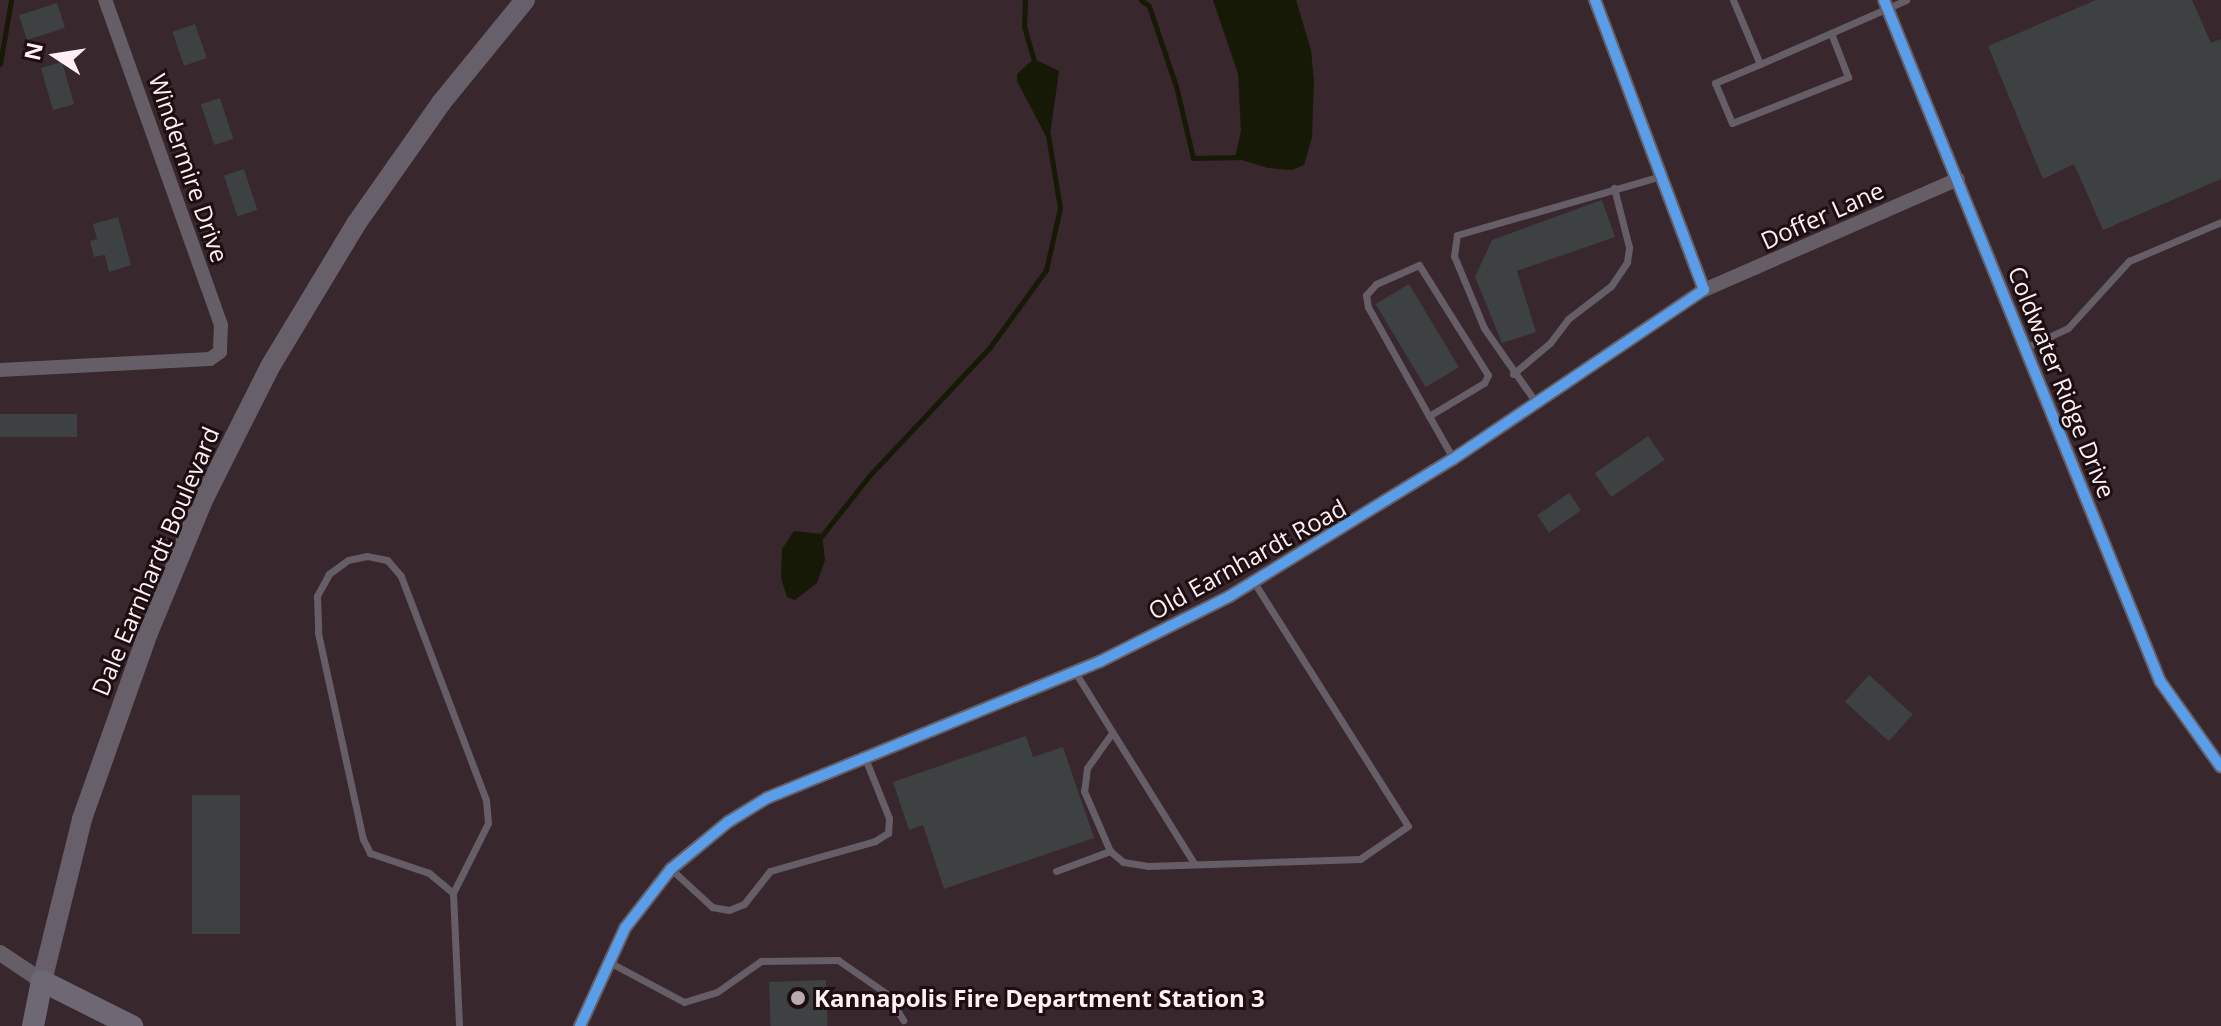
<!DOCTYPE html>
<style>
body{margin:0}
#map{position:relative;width:2221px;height:1026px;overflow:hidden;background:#38272c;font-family:"Open Sans",sans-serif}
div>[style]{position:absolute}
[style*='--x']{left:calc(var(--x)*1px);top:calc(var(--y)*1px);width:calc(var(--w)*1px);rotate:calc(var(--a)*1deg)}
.water>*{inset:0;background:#151906}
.stream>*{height:5px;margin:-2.5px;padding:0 2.5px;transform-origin:2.5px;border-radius:2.5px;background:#151906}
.building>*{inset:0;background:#3d4141;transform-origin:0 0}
.service>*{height:7px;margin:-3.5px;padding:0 3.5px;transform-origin:3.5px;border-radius:3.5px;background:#655e67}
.minor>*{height:14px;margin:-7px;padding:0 7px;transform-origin:7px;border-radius:7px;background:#655e67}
.tertiary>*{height:16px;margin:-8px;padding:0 8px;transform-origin:8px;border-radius:8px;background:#655e67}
.secondary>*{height:20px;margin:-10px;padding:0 10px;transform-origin:10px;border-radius:10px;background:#67606b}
.primary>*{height:22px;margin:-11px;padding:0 11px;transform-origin:11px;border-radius:11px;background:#6e6774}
.cycleway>*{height:10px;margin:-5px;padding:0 5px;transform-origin:5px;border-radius:5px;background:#5a9eea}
.dots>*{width:22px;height:22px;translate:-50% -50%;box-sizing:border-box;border:4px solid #1d0e12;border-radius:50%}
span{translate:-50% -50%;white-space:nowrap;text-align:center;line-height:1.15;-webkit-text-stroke:6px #1d0e12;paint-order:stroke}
.street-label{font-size:24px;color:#fef0f3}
.poi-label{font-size:24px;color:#fef0f3;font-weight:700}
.left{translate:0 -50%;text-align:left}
.north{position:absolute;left:16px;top:16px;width:80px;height:80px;-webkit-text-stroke:6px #1d0e12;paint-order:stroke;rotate:282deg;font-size:22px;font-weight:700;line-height:32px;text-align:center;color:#fef0f3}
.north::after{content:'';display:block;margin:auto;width:28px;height:36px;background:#fef0f3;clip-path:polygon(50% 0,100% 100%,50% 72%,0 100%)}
</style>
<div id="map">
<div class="water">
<div style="clip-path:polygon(1213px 0,1296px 0,1311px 50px,1314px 81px,1312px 137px,1304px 165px,1292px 170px,1268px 168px,1235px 158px,1241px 131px,1238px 74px)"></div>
<div style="clip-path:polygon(1034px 59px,1059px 71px,1049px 142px,1017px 81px,1017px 74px)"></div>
<div style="clip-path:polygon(794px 531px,822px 534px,825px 560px,817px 583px,795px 600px,787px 597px,781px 578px,782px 549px)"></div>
</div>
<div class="stream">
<div style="--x:1025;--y:0;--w:26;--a:92"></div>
<div style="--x:1024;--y:26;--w:37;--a:74"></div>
<div style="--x:1141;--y:0;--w:10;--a:37"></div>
<div style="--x:1149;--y:6;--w:84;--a:71.4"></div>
<div style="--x:1176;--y:86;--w:74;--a:76.7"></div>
<div style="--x:1193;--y:158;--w:49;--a:-1.2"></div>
<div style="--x:0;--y:64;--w:65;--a:-80.2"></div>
<div style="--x:820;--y:538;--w:79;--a:-51.7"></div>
<div style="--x:869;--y:476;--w:177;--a:-46.8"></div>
<div style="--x:990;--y:347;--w:95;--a:-54"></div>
<div style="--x:1046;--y:270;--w:64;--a:-77.3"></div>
<div style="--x:1060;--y:208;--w:74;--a:-99.3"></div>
</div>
<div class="building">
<div style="clip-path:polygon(2096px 0,2192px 0,2211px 43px,2221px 39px,2221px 179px,2103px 230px,2074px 164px,2043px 179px,1988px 46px)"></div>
<div style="left:57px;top:3px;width:26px;height:40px;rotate:72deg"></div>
<div style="left:195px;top:24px;width:36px;height:24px;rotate:71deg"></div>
<div style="left:62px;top:62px;width:44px;height:22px;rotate:74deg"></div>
<div style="left:220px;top:98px;width:43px;height:20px;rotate:72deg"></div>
<div style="left:244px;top:169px;width:43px;height:21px;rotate:72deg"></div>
<div style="clip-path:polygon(1602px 200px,1615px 237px,1517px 271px,1536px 332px,1502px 343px,1475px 277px,1492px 240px)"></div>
<div style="clip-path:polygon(118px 217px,131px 265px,109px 272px,105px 255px,94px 257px,90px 241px,97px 239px,93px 224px)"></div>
<div style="left:1409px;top:284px;width:97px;height:39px;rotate:59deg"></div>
<div style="left:77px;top:414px;width:23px;height:77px;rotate:90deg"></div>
<div style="left:1648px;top:436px;width:29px;height:65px;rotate:55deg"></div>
<div style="left:1569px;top:493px;width:21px;height:39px;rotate:55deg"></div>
<div style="left:1869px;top:675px;width:59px;height:36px;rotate:42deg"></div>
<div style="clip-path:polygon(1026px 736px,1033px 757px,1063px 747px,1094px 838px,944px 889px,923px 825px,909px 830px,893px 782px)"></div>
<div style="left:192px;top:795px;width:48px;height:139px"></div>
<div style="left:826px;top:980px;width:46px;height:57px;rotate:88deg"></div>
</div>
<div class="service">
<div style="--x:1733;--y:0;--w:69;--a:67.1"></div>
<div style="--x:1760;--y:64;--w:49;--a:157.1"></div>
<div style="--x:1715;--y:83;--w:43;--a:67"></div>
<div style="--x:1732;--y:123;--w:125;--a:-21.6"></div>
<div style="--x:1848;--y:77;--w:47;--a:-111.1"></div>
<div style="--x:1831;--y:33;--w:82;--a:-23.7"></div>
<div style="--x:1760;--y:64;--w:77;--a:-23.6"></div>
<div style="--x:2027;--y:347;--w:45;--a:-24.9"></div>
<div style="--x:2068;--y:328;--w:91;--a:-47.7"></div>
<div style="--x:2129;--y:261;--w:100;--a:-23"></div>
<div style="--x:1513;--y:374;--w:48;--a:-40"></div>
<div style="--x:1550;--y:343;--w:30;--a:-53"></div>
<div style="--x:1568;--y:319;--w:54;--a:-37.5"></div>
<div style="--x:1611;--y:286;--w:29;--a:-56"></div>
<div style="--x:1627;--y:262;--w:15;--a:-82"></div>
<div style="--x:1629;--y:247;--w:61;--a:-104.3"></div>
<div style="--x:1537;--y:404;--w:93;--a:-124.9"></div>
<div style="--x:1484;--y:328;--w:78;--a:-112.6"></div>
<div style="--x:1454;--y:256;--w:21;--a:-82"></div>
<div style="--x:1457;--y:235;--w:213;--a:-16.1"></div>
<div style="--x:1429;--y:416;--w:64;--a:-31"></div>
<div style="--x:1484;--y:383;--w:9;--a:-63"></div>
<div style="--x:1488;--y:375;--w:130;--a:-122.1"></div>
<div style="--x:1419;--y:265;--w:47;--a:156.2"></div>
<div style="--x:1376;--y:284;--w:15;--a:132"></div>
<div style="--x:1366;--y:295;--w:12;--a:81"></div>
<div style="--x:1368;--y:307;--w:125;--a:60.8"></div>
<div style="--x:1429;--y:416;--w:48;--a:60.3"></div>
<div style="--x:1075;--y:672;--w:225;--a:58.1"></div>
<div style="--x:1112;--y:733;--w:43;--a:125.5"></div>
<div style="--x:1087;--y:768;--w:23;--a:97"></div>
<div style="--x:1084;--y:791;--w:65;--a:66.6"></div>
<div style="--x:1110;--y:851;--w:17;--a:40"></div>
<div style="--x:1123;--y:862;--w:25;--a:9"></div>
<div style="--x:1148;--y:866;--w:212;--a:-1.9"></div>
<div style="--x:1360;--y:859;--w:58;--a:-34.5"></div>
<div style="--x:1408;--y:826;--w:289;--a:-122.3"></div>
<div style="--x:671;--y:869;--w:56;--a:42.8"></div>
<div style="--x:712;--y:907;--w:17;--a:10"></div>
<div style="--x:729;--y:910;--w:16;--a:-22"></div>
<div style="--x:744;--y:904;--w:42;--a:-51.8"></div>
<div style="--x:770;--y:871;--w:109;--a:-15.9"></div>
<div style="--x:875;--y:841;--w:15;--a:-32"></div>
<div style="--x:888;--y:833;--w:15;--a:-86"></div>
<div style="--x:889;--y:818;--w:65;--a:-111.8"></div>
<div style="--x:1056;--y:871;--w:58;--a:-20.3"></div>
<div style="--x:453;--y:893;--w:78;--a:-63.4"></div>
<div style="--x:488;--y:823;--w:23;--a:-95"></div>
<div style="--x:486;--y:800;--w:240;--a:-110.8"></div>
<div style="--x:401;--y:576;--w:21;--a:-131"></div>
<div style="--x:387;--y:560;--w:20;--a:-169"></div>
<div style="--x:367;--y:556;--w:19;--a:168"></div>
<div style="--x:348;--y:560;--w:24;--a:144"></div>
<div style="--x:329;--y:574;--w:25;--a:119"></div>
<div style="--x:317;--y:596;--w:37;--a:88"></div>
<div style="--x:318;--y:633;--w:211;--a:77.7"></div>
<div style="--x:363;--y:839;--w:16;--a:63"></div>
<div style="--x:370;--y:853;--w:62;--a:18.7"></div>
<div style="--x:429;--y:873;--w:31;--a:40"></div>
<div style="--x:453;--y:893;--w:133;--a:87.4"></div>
<div style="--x:609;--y:962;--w:85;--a:28.1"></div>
<div style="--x:684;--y:1002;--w:34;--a:-17"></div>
<div style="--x:717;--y:992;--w:54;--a:-35.2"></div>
<div style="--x:761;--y:961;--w:77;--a:-0.7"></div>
<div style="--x:838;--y:960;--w:60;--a:34.8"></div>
<div style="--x:887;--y:994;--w:31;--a:58"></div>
</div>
<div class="minor">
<div style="--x:1884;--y:0;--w:735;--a:67.94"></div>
<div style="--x:2160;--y:681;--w:105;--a:54.7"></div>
<div style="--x:1704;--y:290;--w:277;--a:-23.6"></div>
<div style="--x:0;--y:370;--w:210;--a:-3"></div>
<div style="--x:210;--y:359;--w:12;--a:-35"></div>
<div style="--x:220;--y:352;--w:27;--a:-88"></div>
<div style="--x:221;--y:325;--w:345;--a:-109.6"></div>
<div style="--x:580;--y:1026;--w:108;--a:-65.3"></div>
<div style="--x:625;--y:928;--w:75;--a:-52.1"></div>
<div style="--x:671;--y:869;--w:74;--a:-39.5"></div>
<div style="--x:728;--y:822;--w:46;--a:-31.6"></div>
<div style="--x:767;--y:798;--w:361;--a:-22.3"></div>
<div style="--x:1101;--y:661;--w:144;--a:-26.7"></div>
<div style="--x:1230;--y:596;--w:262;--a:-31.6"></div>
<div style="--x:1453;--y:459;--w:303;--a:-34"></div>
<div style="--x:1704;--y:290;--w:310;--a:-110.6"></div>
</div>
<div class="tertiary">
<div style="--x:0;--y:953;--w:50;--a:33.7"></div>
</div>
<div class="secondary">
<div style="--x:42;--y:981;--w:167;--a:-76.1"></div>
<div style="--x:82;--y:819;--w:197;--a:-70.5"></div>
<div style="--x:148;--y:633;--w:146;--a:-67.5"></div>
<div style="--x:204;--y:498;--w:149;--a:-63.3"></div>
<div style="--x:271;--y:365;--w:165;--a:-58.9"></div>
<div style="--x:356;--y:224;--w:148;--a:-54.9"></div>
<div style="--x:441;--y:103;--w:133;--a:-50.8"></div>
</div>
<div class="primary">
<div style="--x:33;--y:1026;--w:46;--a:-78.7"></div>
<div style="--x:42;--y:981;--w:101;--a:26.6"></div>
</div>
<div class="cycleway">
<div style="--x:1884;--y:0;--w:735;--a:67.94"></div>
<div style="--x:2160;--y:681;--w:105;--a:54.7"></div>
<div style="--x:580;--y:1026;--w:108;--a:-65.3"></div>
<div style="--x:625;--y:928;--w:75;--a:-52.1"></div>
<div style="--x:671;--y:869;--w:74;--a:-39.5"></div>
<div style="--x:728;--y:822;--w:46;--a:-31.6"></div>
<div style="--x:767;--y:798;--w:361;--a:-22.3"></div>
<div style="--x:1101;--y:661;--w:144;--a:-26.7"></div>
<div style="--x:1230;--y:596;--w:262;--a:-31.6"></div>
<div style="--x:1453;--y:459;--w:303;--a:-34"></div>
<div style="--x:1704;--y:290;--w:310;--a:-110.6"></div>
</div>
<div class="dots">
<div style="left:798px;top:998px;background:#b9aaad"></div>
</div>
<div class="street-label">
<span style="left:189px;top:168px;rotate:71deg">Windermire Drive</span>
<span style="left:1822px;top:215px;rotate:-24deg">Doffer Lane</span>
<span style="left:2062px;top:382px;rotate:68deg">Coldwater Ridge Drive</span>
<span style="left:1247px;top:559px;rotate:-29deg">Old Earnhardt Road</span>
<span style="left:155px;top:561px;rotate:-67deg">Dale Earnhardt Boulevard</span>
</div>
<div class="poi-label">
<span class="left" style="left:814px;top:998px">Kannapolis Fire Department Station 3</span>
</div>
<div class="north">N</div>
</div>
